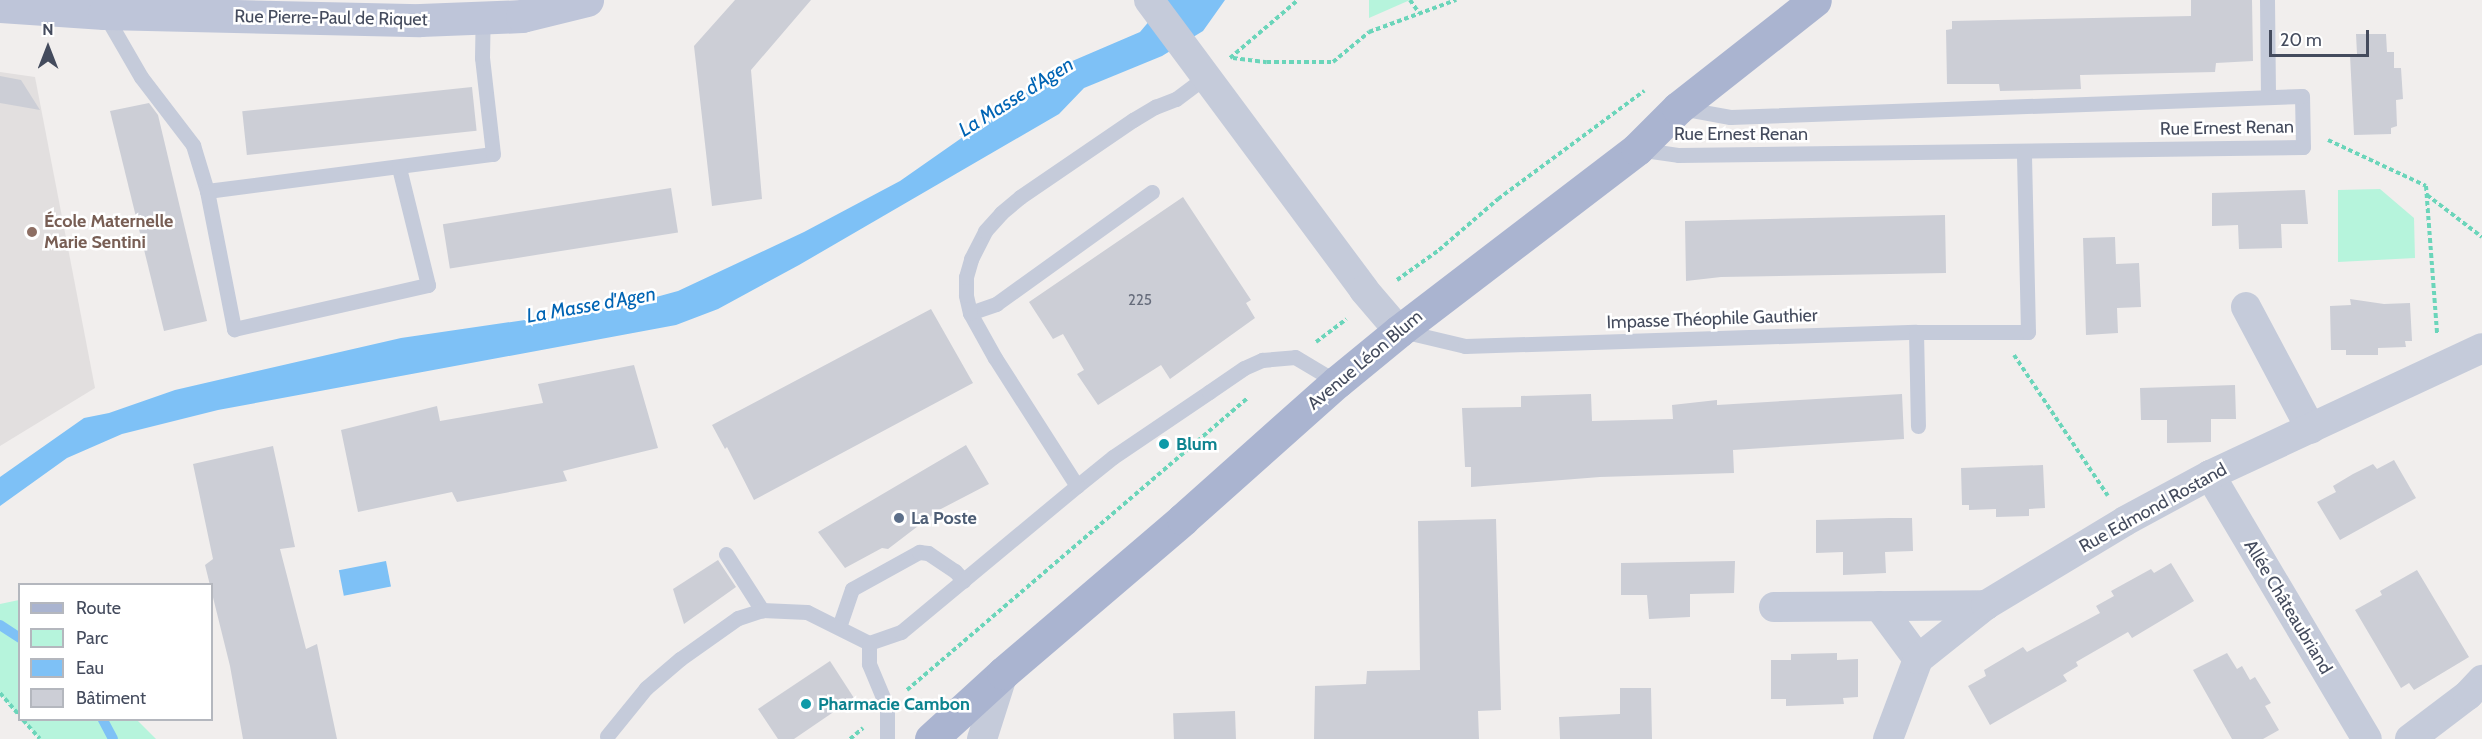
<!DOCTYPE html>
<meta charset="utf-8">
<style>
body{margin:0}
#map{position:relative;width:2482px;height:739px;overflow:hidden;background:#f1eeed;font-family:Cabin,sans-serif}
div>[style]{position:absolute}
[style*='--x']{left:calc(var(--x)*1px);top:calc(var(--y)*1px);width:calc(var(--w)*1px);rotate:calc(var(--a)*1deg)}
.education>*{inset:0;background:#e2dfdf}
.green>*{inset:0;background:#b6f4dc}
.water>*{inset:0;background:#7ec1f6;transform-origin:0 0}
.stream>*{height:10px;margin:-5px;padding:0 5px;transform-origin:5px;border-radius:5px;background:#7ec1f6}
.building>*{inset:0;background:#ccced6;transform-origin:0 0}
.path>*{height:4px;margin-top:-2px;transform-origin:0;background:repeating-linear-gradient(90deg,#6bd5ba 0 4.5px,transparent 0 7.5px)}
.lane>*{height:15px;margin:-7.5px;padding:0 7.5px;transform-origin:7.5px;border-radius:7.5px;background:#c5cbda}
.street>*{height:30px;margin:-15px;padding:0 15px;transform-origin:15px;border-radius:15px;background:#c5cbda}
.secondary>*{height:33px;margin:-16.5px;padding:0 16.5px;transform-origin:16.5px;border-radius:16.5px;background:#bec5d9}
.primary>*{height:33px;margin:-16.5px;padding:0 16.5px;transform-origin:16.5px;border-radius:16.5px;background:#aab4d0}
.dots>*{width:16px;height:16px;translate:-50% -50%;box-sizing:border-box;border:3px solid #fff;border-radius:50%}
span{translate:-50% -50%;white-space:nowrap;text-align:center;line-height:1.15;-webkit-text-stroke:5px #fff;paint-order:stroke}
.number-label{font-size:15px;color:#666c7b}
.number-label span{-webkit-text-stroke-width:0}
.street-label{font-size:18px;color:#444b5d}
.education-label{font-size:18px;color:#785e54;font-weight:700}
.left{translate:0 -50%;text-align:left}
.culture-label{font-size:18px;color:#0d838f;font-weight:700}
.service-label{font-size:18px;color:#4e5e75;font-weight:700}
.water-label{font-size:20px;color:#0064b4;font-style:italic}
.legend{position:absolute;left:18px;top:583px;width:195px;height:138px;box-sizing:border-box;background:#fff;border:2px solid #b4b7be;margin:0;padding:8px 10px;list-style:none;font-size:18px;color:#444b5d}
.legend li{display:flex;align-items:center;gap:12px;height:30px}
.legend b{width:30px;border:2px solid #b4b7be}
.north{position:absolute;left:18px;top:18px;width:60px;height:60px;-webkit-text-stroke:4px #fff;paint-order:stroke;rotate:0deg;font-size:16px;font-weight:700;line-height:24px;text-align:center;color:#444b5d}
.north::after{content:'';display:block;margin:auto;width:21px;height:27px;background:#444b5d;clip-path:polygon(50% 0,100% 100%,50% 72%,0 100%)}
.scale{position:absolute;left:2269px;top:30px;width:100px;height:27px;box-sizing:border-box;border:3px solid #444b5d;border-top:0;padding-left:8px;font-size:18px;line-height:21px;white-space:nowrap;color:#444b5d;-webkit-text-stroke:4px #fff;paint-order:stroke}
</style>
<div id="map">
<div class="education">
<div style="clip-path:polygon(0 72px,35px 77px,95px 388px,0 446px)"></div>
</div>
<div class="green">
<div style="clip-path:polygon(1369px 0,1410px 0,1369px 18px)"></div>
<div style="clip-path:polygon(2380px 189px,2414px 218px,2415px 258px,2338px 262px,2338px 190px)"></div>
<div style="clip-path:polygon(19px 600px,20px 600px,19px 716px,0 693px,0 604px)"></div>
<div style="clip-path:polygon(23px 720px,137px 720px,156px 739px,40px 739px)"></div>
</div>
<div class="water">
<div style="clip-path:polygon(1167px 0,1225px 0,1203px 31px,1162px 56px,1084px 88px,1059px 114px,799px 265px,718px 309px,676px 325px,218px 410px,122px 434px,67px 458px,0 506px,0 477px,84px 418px,109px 413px,175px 390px,401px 338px,627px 305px,678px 291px,804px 232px,900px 181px,1070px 62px,1140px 32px)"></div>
<div style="left:386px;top:561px;width:26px;height:48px;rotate:79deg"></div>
</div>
<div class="stream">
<div style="--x:0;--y:625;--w:24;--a:33"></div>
<div style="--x:103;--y:720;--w:21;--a:62"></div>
</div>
<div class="building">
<div style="clip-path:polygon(735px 0,811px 0,751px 70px,762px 199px,712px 206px,694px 46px)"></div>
<div style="clip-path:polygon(2191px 0,2252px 0,2253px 61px,2216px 63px,2215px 72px,2080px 75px,2081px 89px,2000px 91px,1999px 84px,1947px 84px,1946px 30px,1952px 29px,1952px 21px,2191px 16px)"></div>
<div style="clip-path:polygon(2356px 34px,2386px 34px,2387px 52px,2394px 52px,2394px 68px,2401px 68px,2403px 99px,2396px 100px,2397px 126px,2391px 128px,2391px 134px,2354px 135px,2350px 55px,2357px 54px)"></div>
<div style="clip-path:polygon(0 76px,21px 80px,40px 110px,0 103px)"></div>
<div style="left:472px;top:87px;width:44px;height:231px;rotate:84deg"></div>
<div style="clip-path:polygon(149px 103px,158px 115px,207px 321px,164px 331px,110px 111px)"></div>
<div style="left:671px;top:188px;width:45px;height:231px;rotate:81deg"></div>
<div style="clip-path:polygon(2305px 190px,2308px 224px,2281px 224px,2282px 248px,2239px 249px,2238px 225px,2212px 226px,2212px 193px)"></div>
<div style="clip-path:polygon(1183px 197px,1251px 300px,1246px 303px,1255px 318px,1170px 379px,1161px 365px,1098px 405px,1077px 374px,1084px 370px,1063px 334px,1053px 339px,1029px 302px)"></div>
<div style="clip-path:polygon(1945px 215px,1946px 273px,1721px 277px,1686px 281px,1685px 221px)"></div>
<div style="clip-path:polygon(2115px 237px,2116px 264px,2139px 263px,2141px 307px,2117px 308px,2118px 333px,2086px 335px,2083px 238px)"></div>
<div style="clip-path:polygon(2350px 299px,2384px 304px,2410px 303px,2412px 341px,2405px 341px,2406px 347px,2378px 348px,2378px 355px,2346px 355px,2346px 350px,2331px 350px,2330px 306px,2351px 305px)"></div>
<div style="clip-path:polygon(931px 309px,973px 383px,754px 500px,727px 447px,725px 449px,712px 425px)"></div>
<div style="clip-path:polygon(634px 365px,658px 448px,563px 471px,567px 481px,457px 502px,452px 492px,358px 512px,341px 430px,437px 406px,440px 421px,543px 403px,538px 384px)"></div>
<div style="clip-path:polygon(2235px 385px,2236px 419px,2211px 419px,2211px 442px,2167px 443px,2167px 420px,2141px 420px,2140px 388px)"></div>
<div style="clip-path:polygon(1591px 394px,1592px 421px,1673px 419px,1672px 405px,1717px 400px,1717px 405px,1902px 394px,1904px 439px,1733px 450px,1734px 473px,1600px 477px,1471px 487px,1471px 467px,1465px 467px,1462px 408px,1521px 407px,1521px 396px)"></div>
<div style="clip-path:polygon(966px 445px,989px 484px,939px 510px,888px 549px,882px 548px,845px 568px,818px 532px)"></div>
<div style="clip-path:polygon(273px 446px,295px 547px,280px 549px,306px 649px,317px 644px,337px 739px,243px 739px,230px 666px,205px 565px,213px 559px,193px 464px)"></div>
<div style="clip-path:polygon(2394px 460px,2416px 498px,2340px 540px,2317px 502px,2336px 492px,2333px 486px,2353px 474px,2373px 464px,2377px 469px)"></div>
<div style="clip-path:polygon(2043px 465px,2045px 508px,2029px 509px,2029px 516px,1996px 517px,1996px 509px,1969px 510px,1969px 505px,1962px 505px,1961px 468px)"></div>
<div style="clip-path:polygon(1889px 518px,1912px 518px,1913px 551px,1885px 552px,1886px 573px,1843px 575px,1843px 552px,1816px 553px,1816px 520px)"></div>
<div style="clip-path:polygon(1496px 519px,1501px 710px,1478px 711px,1479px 739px,1314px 739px,1315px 686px,1366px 684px,1367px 671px,1420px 670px,1418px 521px)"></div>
<div style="clip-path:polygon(718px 560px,736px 587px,684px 624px,673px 589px)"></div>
<div style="clip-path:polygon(1735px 561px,1734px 593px,1690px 594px,1690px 617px,1649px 619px,1647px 595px,1621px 595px,1621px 563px)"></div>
<div style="clip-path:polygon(2171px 563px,2194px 601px,2132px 638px,2128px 632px,2076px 662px,2078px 666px,2063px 675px,2067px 681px,1990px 725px,1968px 686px,1986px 676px,1984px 670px,2023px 647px,2027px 652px,2100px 613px,2096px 606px,2114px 596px,2111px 591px,2151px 569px,2154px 573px)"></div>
<div style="clip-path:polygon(2417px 570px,2469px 657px,2414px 690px,2409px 683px,2401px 688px,2355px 610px,2382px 595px,2380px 591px)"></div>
<div style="clip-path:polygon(1837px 653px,1837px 660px,1858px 659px,1858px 697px,1843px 698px,1844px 704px,1786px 706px,1786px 699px,1771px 699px,1771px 660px,1791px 660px,1791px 654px)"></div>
<div style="clip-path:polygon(2227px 653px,2237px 669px,2242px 666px,2250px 680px,2255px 677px,2271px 703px,2265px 706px,2279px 730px,2263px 739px,2232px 739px,2193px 670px)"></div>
<div style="clip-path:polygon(830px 661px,854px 698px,794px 739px,778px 739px,758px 709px)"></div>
<div style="clip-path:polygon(1620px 688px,1651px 688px,1652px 739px,1560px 739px,1559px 717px,1620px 714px)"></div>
<div style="left:1235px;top:711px;width:28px;height:62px;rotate:88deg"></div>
</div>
<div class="path">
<div style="--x:1410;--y:0;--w:16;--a:55"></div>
<div style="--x:1230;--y:58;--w:89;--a:-40.5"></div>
<div style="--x:1233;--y:58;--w:34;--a:7"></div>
<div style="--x:1267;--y:62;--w:66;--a:0"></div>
<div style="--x:1333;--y:62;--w:47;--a:-39.8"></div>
<div style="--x:1369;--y:32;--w:93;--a:-20.2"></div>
<div style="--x:2328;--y:140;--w:108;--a:25.1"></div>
<div style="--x:2426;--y:186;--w:148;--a:85.7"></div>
<div style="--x:2427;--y:195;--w:69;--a:37.4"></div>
<div style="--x:1397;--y:280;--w:52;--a:-35.5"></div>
<div style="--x:1439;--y:250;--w:78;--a:-40.8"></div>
<div style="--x:1498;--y:199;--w:182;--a:-36.5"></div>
<div style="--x:1316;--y:342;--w:38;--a:-37"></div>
<div style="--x:2014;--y:355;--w:169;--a:56.3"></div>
<div style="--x:907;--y:690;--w:449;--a:-40.6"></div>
<div style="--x:0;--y:693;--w:30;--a:49"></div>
<div style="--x:23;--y:720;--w:25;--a:48"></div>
<div style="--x:850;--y:739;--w:17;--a:-40"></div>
</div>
<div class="lane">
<div style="--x:2267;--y:0;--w:97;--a:89.4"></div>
<div style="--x:104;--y:13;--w:74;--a:60"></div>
<div style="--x:141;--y:77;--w:86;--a:52.6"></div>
<div style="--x:193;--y:145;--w:48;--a:73.1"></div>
<div style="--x:207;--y:191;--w:288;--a:-7.4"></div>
<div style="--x:493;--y:154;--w:97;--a:-96.5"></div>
<div style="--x:482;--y:58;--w:39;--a:-89"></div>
<div style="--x:1637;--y:149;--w:41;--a:8.3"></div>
<div style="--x:1678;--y:155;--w:625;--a:-0.73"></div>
<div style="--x:2303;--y:147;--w:51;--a:-91.1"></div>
<div style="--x:2302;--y:96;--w:572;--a:177.9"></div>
<div style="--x:1730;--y:117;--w:51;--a:-169.8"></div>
<div style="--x:207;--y:191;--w:141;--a:78.9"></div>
<div style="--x:234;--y:329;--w:199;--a:-12.8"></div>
<div style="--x:428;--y:285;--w:121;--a:-103.9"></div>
<div style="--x:970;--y:313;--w:28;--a:-19"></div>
<div style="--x:996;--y:304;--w:192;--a:-35.7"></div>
<div style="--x:1402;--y:331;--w:65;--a:13.4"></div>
<div style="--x:1465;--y:346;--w:451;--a:-1.8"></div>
<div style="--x:1916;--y:332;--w:112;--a:0"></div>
<div style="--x:2028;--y:332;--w:180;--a:-91.3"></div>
<div style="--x:1916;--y:332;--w:94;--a:88.8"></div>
<div style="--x:1077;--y:486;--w:46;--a:-38.9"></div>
<div style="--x:1113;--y:457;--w:116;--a:-34.1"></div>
<div style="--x:1209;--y:392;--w:42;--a:-34.4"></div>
<div style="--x:1244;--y:368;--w:20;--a:-24"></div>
<div style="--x:1262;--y:360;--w:33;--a:-5"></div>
<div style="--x:1295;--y:357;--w:49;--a:30.8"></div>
<div style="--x:726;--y:554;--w:67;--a:57.3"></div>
<div style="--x:839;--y:627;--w:40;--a:-71.1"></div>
<div style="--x:852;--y:589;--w:77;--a:-28.9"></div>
<div style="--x:919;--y:552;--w:9;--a:6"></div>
<div style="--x:928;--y:553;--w:32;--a:34"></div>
<div style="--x:955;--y:571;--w:13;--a:48"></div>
<div style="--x:607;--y:736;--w:62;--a:-50.9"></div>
<div style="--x:646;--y:688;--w:45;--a:-40.5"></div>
<div style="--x:680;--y:659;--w:71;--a:-35.3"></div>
<div style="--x:738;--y:618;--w:25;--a:-18"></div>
<div style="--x:762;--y:610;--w:45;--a:2.5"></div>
<div style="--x:807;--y:612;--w:69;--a:26.6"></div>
<div style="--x:887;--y:739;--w:32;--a:-90"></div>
<div style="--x:887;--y:707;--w:47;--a:-112.7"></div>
<div style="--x:869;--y:664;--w:21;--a:-90"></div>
<div style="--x:869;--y:643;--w:34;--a:-19"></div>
<div style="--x:901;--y:632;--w:229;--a:-39.7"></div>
<div style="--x:1077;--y:486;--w:152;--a:-122.6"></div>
<div style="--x:995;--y:358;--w:51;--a:-119.1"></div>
<div style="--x:970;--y:313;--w:18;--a:-103"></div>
<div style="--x:966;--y:295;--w:18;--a:-90"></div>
<div style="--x:966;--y:277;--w:19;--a:-74"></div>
<div style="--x:971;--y:259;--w:31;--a:-63"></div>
<div style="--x:985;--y:231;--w:24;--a:-48"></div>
<div style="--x:1001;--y:213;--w:25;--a:-40"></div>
<div style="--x:1020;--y:197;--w:137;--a:-34.3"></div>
<div style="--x:1133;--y:120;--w:26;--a:-31"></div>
<div style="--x:1155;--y:107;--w:22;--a:-21"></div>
<div style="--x:1176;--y:99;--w:35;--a:-37"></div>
</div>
<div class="street">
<div style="--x:1149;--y:0;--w:361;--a:53.4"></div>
<div style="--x:1364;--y:290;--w:54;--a:49.5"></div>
<div style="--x:2246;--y:307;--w:138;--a:62"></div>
<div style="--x:2210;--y:475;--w:307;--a:59.3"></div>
<div style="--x:1879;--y:606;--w:66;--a:53.7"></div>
<div style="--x:1774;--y:607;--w:212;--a:-0.5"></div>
<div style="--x:982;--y:739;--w:69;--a:-72.3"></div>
<div style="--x:1888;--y:739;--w:85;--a:-69.4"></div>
<div style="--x:1918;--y:659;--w:87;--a:-38.5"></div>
<div style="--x:1986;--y:605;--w:162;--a:-31.1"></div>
<div style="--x:2125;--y:521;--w:97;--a:-28.4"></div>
<div style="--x:2210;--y:475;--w:300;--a:-25"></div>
<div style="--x:2410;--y:739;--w:73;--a:-37.2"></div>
<div style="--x:2468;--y:695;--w:21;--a:-47"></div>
</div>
<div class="secondary">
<div style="--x:0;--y:6;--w:104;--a:3.9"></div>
<div style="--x:104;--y:13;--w:316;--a:1.3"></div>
<div style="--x:420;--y:20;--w:102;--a:-2.2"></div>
<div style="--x:522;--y:16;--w:67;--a:-13.8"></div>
</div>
<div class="primary">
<div style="--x:931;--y:739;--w:98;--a:-42.5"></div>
<div style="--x:1003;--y:673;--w:237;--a:-40.5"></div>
<div style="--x:1183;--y:519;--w:206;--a:-41.7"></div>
<div style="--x:1337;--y:382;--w:80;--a:-39.4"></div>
<div style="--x:1399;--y:331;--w:300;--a:-37.4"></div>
<div style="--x:1637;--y:149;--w:58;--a:-45"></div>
<div style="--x:1678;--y:108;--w:174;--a:-38.2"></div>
</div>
<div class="dots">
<div style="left:32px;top:232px;background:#8d6e63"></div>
<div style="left:1164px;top:444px;background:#0f9aa8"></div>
<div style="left:899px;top:518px;background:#5c6f8a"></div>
<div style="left:806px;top:704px;background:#0f9aa8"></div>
</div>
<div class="number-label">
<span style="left:1140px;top:301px">225</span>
</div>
<div class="street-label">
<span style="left:331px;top:18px;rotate:1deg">Rue Pierre-Paul de Riquet</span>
<span style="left:2227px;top:128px;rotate:-1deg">Rue Ernest Renan</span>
<span style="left:1741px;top:134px">Rue Ernest Renan</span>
<span style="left:1712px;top:319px;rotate:-2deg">Impasse Théophile Gauthier</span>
<span style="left:1365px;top:360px;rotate:-40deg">Avenue Léon Blum</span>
<span style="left:2153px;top:508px;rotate:-29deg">Rue Edmond Rostand</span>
<span style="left:2288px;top:607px;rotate:59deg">Allée Châteaubriand</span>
</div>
<div class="education-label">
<span class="left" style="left:44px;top:232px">École Maternelle<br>Marie Sentini</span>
</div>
<div class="culture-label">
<span class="left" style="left:1176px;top:444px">Blum</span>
<span class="left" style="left:818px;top:704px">Pharmacie Cambon</span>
</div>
<div class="service-label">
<span class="left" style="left:911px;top:518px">La Poste</span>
</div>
<div class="water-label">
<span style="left:1016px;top:97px;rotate:-32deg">La Masse d'Agen</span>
<span style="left:591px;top:305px;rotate:-10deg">La Masse d'Agen</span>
</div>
<ul class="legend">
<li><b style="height:8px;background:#aab4d0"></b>Route</li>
<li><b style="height:16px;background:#b6f4dc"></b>Parc</li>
<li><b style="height:16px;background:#7ec1f6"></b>Eau</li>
<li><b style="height:16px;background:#ccced6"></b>Bâtiment</li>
</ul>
<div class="north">N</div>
<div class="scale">20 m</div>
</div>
